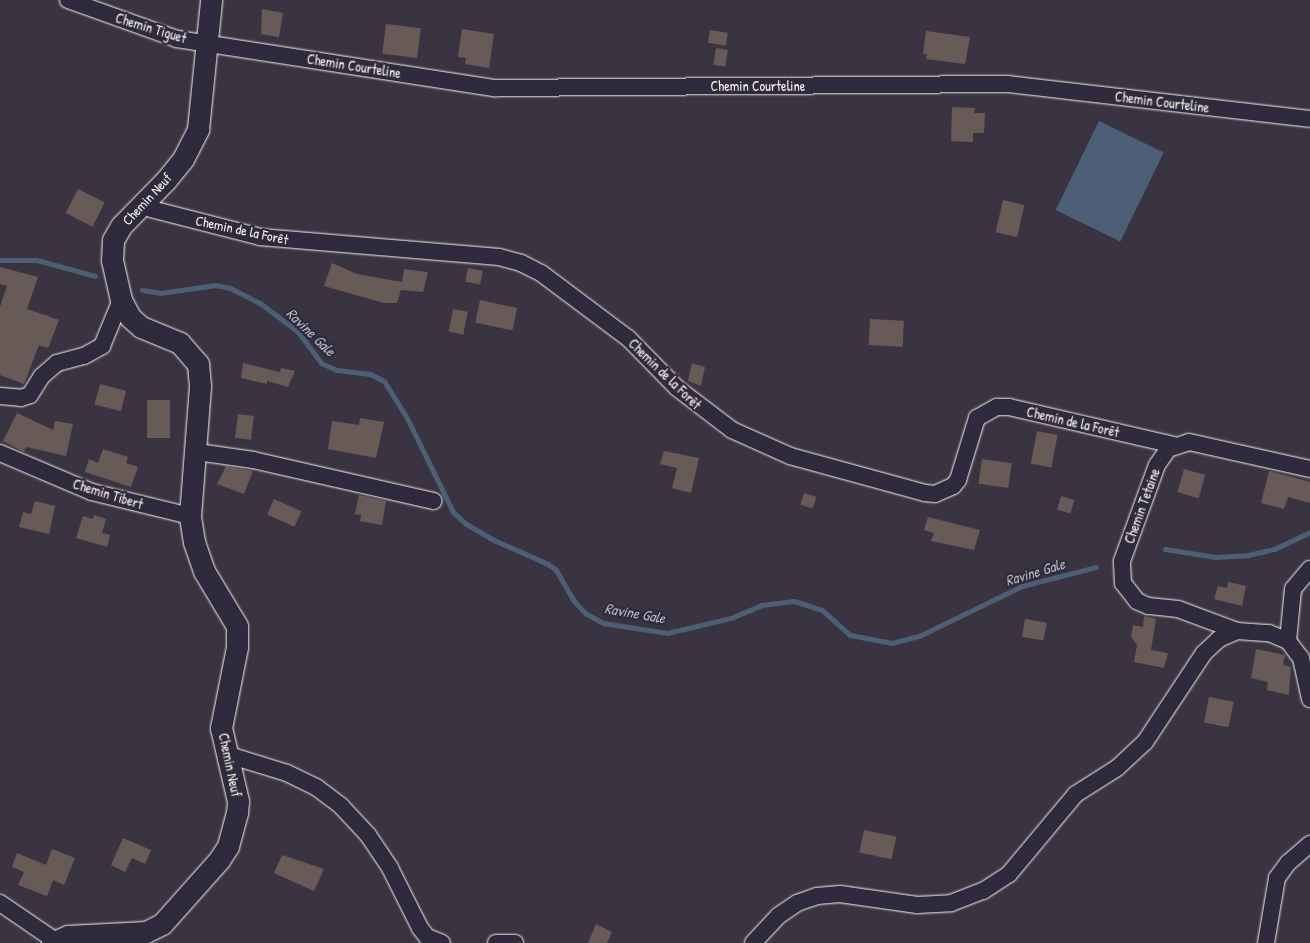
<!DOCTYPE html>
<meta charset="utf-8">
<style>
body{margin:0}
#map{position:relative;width:1310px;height:943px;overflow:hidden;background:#3a3442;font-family:"Patrick Hand",sans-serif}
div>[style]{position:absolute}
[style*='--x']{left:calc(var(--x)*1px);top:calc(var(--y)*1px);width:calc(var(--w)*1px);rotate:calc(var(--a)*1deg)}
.water>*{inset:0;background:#4c5f77;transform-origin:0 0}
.stream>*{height:5px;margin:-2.5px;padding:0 2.5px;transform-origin:2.5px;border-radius:2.5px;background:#4c5f77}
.building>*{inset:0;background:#685b57;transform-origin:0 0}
.roads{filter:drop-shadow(0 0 1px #f4f1e8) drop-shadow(0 0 1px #f4f1e8)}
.minor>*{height:16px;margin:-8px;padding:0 8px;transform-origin:8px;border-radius:8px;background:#2f2a3d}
.major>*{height:21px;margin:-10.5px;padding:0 10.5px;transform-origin:10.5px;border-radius:10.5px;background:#2f2a3d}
span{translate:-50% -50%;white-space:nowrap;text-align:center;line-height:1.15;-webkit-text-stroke:4.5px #2f2a3d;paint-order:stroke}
.street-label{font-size:14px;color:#f4f1e8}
.water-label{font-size:15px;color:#b1b7bb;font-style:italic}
</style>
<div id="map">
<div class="water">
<div style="left:1099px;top:121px;width:72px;height:99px;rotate:26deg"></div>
</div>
<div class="stream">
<div style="--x:0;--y:260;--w:37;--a:0"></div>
<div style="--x:37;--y:260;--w:60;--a:15.4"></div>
<div style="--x:142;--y:290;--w:18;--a:9"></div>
<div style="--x:160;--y:293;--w:56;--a:-8.3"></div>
<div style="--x:215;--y:285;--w:15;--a:11"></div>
<div style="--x:230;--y:288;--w:34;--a:27"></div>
<div style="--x:260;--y:303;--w:48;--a:37.3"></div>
<div style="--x:298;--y:332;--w:39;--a:53"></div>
<div style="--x:321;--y:363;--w:17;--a:24"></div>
<div style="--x:337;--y:370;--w:33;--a:7"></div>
<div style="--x:370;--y:374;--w:16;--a:27"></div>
<div style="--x:384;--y:381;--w:39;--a:58"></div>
<div style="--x:405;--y:414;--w:109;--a:63.9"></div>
<div style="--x:453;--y:512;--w:18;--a:43"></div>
<div style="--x:466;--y:524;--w:34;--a:30"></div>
<div style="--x:496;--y:541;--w:57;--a:23.9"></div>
<div style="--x:548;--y:564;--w:10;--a:37"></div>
<div style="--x:556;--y:570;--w:34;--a:60"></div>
<div style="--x:573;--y:600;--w:18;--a:47"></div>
<div style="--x:585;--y:613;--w:21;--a:29"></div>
<div style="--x:603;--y:623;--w:65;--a:8.9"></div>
<div style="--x:667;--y:633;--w:66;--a:-13.2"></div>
<div style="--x:731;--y:618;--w:33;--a:-23"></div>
<div style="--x:761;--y:605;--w:33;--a:-7"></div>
<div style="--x:794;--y:601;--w:29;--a:18"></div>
<div style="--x:822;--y:610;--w:38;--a:42"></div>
<div style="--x:850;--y:635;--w:43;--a:10.8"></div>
<div style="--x:892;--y:643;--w:28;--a:-15"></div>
<div style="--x:919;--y:636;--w:114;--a:-25.9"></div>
<div style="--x:1022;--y:586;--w:76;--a:-14.4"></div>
<div style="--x:1165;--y:549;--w:51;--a:9.1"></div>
<div style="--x:1215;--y:557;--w:33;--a:-3"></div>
<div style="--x:1248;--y:555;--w:27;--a:-13"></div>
<div style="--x:1274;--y:549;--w:40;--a:-25"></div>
</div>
<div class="building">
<div style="clip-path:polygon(262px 9px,283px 13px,279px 37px,261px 34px)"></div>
<div style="left:386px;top:24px;width:35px;height:30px;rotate:7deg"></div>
<div style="clip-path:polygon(462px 29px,494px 34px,489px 68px,465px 64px,466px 58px,458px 57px)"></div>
<div style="left:710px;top:30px;width:18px;height:13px;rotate:9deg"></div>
<div style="clip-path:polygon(926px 31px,970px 37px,965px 64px,926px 59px,927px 54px,923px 54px)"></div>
<div style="left:716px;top:48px;width:12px;height:17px;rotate:9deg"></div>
<div style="clip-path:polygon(952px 107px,975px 108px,974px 113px,985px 113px,984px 133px,973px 133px,973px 142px,951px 141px)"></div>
<div style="left:78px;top:189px;width:30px;height:27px;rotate:27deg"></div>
<div style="left:1003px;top:200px;width:22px;height:33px;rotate:13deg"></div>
<div style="clip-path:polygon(332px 263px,357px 274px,402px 282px,404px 269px,428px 272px,423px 292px,401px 290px,397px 303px,384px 303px,324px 286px)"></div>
<div style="clip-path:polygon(0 267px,38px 277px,27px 309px,59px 320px,48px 348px,39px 345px,24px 384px,0 375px,0 307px,7px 286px,0 284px)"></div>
<div style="left:468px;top:268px;width:15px;height:14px;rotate:11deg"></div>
<div style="left:480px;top:300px;width:38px;height:23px;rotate:12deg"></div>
<div style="left:453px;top:309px;width:15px;height:23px;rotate:11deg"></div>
<div style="left:870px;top:319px;width:34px;height:26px;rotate:3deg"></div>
<div style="clip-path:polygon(243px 363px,280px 372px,281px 368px,295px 371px,288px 387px,267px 381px,267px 384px,241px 378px)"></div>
<div style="clip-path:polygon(692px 363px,705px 367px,701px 386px,688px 381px)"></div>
<div style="left:100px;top:384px;width:27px;height:21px;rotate:15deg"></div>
<div style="left:147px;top:400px;width:23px;height:38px"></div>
<div style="clip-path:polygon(17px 413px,53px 430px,55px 421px,73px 424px,66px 456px,26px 447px,24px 452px,3px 441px)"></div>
<div style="left:238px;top:414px;width:16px;height:24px;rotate:7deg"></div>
<div style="clip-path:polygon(360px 418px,384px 422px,376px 458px,328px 449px,332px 421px,359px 425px)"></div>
<div style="left:1037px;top:431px;width:21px;height:33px;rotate:11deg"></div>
<div style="clip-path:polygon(103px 449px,128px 457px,126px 463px,138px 467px,131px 487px,85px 472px,89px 459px,98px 463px)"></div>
<div style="clip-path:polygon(664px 451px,699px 458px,691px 493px,672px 488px,677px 468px,660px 464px)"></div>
<div style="left:982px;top:459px;width:30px;height:25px;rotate:8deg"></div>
<div style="clip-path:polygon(226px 466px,253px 471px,244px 494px,217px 484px)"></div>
<div style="left:1184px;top:469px;width:22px;height:24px;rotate:16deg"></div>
<div style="clip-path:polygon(1269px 471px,1310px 482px,1310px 503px,1288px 497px,1284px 509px,1261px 503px)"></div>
<div style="left:804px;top:493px;width:13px;height:12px;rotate:18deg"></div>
<div style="clip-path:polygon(359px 495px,386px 501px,382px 525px,360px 521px,361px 515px,355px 514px)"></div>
<div style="left:1061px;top:496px;width:14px;height:14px;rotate:17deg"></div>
<div style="left:274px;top:499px;width:30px;height:17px;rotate:24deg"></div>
<div style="clip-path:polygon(35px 501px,55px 506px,49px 534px,19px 527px,23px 512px,31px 514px)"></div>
<div style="clip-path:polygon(94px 515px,106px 519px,102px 533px,110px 535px,107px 547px,76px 538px,83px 516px,93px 519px)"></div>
<div style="clip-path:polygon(928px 517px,980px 530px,974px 550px,931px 541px,934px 533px,924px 530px)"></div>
<div style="clip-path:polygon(1228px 582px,1246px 586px,1242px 606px,1214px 599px,1218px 586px,1227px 588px)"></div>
<div style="clip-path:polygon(1144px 616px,1156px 619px,1151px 650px,1168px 653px,1164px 668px,1134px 662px,1137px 645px,1131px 637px,1133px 625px,1143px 627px)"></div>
<div style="left:1025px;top:619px;width:22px;height:18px;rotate:10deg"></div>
<div style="clip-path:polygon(1256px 649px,1285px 655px,1283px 665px,1291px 667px,1289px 695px,1267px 690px,1268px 682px,1251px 678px)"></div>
<div style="left:1209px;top:697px;width:25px;height:26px;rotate:11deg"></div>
<div style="left:864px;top:830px;width:33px;height:23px;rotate:12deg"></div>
<div style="clip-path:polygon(123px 838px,151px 850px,145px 864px,132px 858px,125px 872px,111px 865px)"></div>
<div style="clip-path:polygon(52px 849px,75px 858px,64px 885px,53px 880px,47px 896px,18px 885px,24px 872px,12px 867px,17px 853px,46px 865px)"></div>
<div style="clip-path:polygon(282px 855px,324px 869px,314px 891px,274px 873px)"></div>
<div style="clip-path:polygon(596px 924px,612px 932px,607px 943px,588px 943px)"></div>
</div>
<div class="roads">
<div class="minor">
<div style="--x:68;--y:0;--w:116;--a:19.7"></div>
<div style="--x:177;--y:39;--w:322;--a:8.8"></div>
<div style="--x:495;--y:88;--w:513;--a:-0.45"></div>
<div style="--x:1008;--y:84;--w:304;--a:6.6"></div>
<div style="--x:145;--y:202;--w:9;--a:49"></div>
<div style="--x:151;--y:209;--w:113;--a:14.4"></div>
<div style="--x:260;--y:237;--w:240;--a:4.8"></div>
<div style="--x:499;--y:257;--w:23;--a:15"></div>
<div style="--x:521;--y:263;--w:22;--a:27"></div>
<div style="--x:541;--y:273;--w:109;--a:36.8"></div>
<div style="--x:628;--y:338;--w:70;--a:45.6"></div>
<div style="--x:677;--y:388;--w:69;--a:37.4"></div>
<div style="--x:732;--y:430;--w:64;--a:24.1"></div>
<div style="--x:790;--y:456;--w:140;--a:15.3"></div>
<div style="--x:925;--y:493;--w:10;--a:6"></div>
<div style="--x:935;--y:494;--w:20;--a:-24"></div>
<div style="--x:953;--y:486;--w:8;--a:-50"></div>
<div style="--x:958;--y:480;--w:65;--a:-73"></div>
<div style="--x:977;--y:418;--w:23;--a:-29"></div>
<div style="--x:997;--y:407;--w:12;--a:0"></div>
<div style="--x:1009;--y:407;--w:169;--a:13"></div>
<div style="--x:0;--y:396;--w:21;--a:5"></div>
<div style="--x:21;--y:398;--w:9;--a:-18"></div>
<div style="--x:30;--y:395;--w:22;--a:-58"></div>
<div style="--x:42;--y:376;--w:20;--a:-41"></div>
<div style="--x:57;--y:363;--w:28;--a:-15"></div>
<div style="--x:84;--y:356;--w:21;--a:-29"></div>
<div style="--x:102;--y:346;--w:50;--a:-67.6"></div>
<div style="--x:197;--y:452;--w:57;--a:8.1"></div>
<div style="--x:253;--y:460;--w:185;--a:12.8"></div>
<div style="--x:0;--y:453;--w:100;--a:23"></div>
<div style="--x:92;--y:492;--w:101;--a:13.8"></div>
<div style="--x:1237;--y:631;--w:63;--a:-159.6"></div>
<div style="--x:1178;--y:609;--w:30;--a:-174"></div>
<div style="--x:1148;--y:606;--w:12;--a:-156"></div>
<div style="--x:1137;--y:601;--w:23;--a:-128"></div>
<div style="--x:1123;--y:583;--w:22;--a:-93"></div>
<div style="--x:1122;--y:561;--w:102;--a:-70"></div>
<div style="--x:1157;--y:465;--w:19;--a:-55"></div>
<div style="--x:1168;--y:449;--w:22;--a:-18"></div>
<div style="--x:1189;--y:442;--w:124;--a:12.6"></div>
<div style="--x:1288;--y:641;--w:52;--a:-84.5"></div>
<div style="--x:1293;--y:589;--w:26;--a:-50"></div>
<div style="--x:226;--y:759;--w:9;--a:-13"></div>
<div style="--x:235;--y:757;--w:54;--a:17.1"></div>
<div style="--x:287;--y:773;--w:32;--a:26"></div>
<div style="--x:316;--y:787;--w:31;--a:37"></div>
<div style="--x:341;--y:806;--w:40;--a:47"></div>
<div style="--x:368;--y:835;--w:40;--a:56"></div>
<div style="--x:390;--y:868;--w:67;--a:63.4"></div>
<div style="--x:420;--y:928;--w:11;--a:52"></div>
<div style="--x:427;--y:937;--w:16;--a:22"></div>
<div style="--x:0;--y:903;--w:65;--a:34.4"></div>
<div style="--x:496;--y:943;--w:19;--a:0"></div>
<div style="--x:753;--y:943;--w:37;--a:-47"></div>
<div style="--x:778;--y:916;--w:23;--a:-34"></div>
<div style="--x:797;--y:903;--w:21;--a:-19"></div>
<div style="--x:817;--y:896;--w:23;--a:-5"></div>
<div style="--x:840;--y:894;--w:78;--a:8.1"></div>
<div style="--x:917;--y:905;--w:34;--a:-3"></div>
<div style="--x:951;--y:903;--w:34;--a:-21"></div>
<div style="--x:983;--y:891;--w:31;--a:-33"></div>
<div style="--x:1009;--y:874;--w:104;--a:-50.1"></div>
<div style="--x:1076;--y:794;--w:49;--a:-32.4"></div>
<div style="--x:1117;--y:768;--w:38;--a:-43"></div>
<div style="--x:1145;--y:742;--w:107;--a:-56.5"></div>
<div style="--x:1204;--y:653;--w:21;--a:-43"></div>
<div style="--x:1219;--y:639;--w:20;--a:-24"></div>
<div style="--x:1237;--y:631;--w:32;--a:4"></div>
<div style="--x:1269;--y:633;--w:21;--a:23"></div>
<div style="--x:1288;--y:641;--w:21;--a:53"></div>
<div style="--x:1301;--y:658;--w:42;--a:77.6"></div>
<div style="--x:1266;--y:943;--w:66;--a:-80.4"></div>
<div style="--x:1277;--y:878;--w:19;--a:-54"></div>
<div style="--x:1288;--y:863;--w:29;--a:-41"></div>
</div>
<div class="major">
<div style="--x:52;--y:943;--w:17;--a:-24"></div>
<div style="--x:68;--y:936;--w:78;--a:-2.9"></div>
<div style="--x:146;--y:932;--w:18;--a:-27"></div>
<div style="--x:162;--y:924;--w:86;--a:-48.3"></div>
<div style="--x:219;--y:860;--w:17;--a:-57"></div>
<div style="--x:228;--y:846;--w:34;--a:-75"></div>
<div style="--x:237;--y:813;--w:12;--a:-85"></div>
<div style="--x:238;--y:801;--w:75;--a:-103.1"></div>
<div style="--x:221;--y:728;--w:83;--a:-78.8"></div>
<div style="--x:237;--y:647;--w:21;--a:-90"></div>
<div style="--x:237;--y:626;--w:64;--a:-121"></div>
<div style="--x:204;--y:571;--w:31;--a:-109"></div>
<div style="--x:194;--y:542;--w:26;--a:-99"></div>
<div style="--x:190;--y:516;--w:130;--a:-85.6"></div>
<div style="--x:200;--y:386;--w:22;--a:-95"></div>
<div style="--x:198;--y:364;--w:28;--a:-131"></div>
<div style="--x:180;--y:343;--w:42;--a:-157.7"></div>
<div style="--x:141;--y:327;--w:15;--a:-138"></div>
<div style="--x:130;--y:317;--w:19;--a:-118"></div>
<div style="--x:121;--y:300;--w:41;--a:-102.7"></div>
<div style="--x:112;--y:260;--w:20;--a:-87"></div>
<div style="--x:113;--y:240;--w:16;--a:-60"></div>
<div style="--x:121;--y:226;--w:64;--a:-45.6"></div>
<div style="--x:166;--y:180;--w:27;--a:-51"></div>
<div style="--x:183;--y:159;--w:34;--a:-63"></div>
<div style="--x:198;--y:129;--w:130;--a:-84.2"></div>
</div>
</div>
<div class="street-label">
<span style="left:151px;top:28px;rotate:17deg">Chemin Tiguet</span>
<span style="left:354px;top:66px;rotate:9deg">Chemin Courteline</span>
<span style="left:758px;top:86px">Chemin Courteline</span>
<span style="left:1162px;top:102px;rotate:7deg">Chemin Courteline</span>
<span style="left:147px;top:199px;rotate:-47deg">Chemin Neuf</span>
<span style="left:242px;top:230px;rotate:12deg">Chemin de la Forêt</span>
<span style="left:665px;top:374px;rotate:44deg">Chemin de la Forêt</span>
<span style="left:1073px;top:422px;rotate:13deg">Chemin de la Forêt</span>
<span style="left:108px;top:494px;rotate:17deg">Chemin Tibert</span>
<span style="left:1142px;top:506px;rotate:-70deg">Chemin Tetaine</span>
<span style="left:230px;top:765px;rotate:78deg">Chemin Neuf</span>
</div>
<div class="water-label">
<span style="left:311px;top:332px;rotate:44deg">Ravine Gale</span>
<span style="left:1035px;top:572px;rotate:-17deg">Ravine Gale</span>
<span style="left:635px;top:613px;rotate:10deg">Ravine Gale</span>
</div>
</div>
